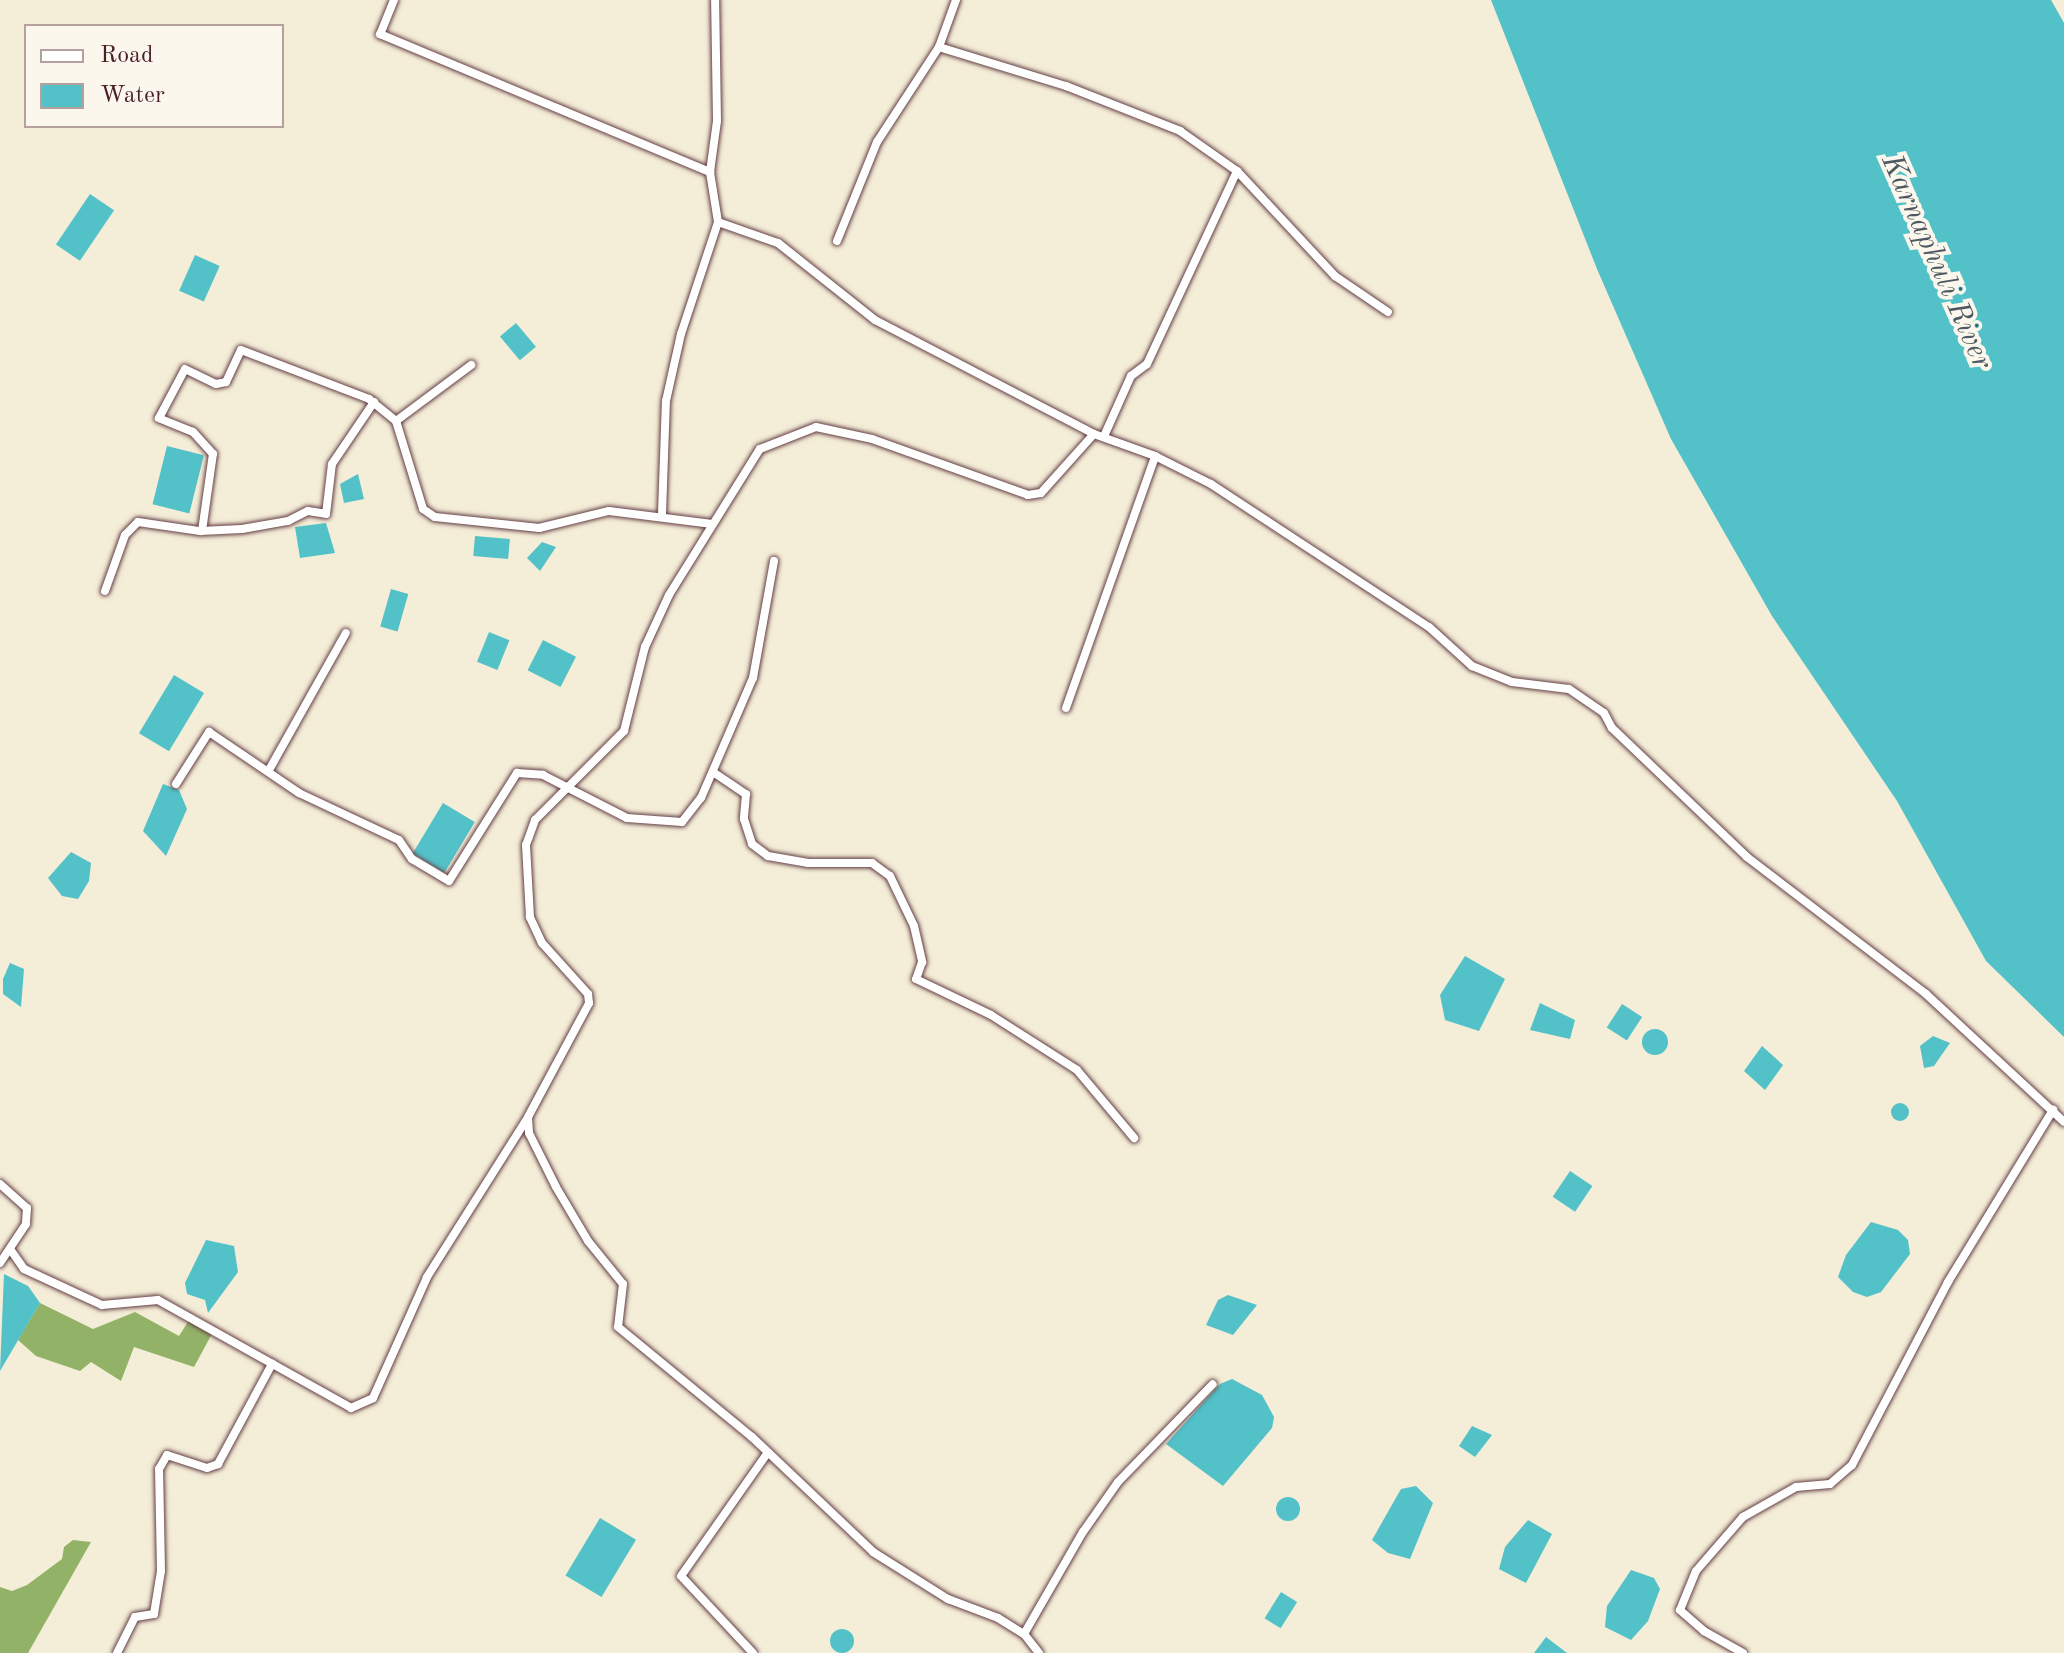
<!DOCTYPE html>
<style>
body{margin:0}
#map{position:relative;width:2064px;height:1653px;overflow:hidden;background:#f4edd7;font-family:"Old Standard TT",serif}
div>[style]{position:absolute}
[style*='--x']{left:calc(var(--x)*1px);top:calc(var(--y)*1px);width:calc(var(--w)*1px);rotate:calc(var(--a)*1deg)}
.forest>*{inset:0;background:#92b367}
.water>*{inset:0;background:#53c1c8;transform-origin:0 0}
.round{border-radius:50%}
.roads{filter:drop-shadow(0 0 2px #643e45) drop-shadow(0 0 2px #643e45)}
.street>*{height:8px;margin:-4px;padding:0 4px;transform-origin:4px;border-radius:4px;background:#fff}
span{translate:-50% -50%;white-space:nowrap;text-align:center;line-height:1.15;-webkit-text-stroke:8px #fbf7ec;paint-order:stroke}
.water-label{font-size:30px;color:#4d5862;font-style:italic}
.legend{position:absolute;left:24px;top:24px;width:260px;height:104px;box-sizing:border-box;background:#fbf7ec;border:2px solid #b4a19f;margin:0;padding:10px 14px;list-style:none;font-size:24px;color:#4a1f2b}
.legend li{display:flex;align-items:center;gap:16px;height:40px}
.legend b{width:40px;border:2px solid #b4a19f}
</style>
<div id="map">
<div class="forest">
<div style="clip-path:polygon(40px 1303px,93px 1329px,135px 1312px,179px 1336px,191px 1317px,214px 1330px,194px 1367px,134px 1347px,121px 1381px,91px 1362px,80px 1371px,36px 1356px,18px 1340px)"></div>
<div style="clip-path:polygon(73px 1540px,91px 1542px,28px 1653px,0 1653px,0 1587px,12px 1591px,27px 1585px,62px 1559px,64px 1547px)"></div>
</div>
<div class="water">
<div style="clip-path:polygon(1491px 0,2051px 0,2064px 23px,2064px 1037px,1986px 961px,1897px 801px,1772px 616px,1671px 439px,1597px 269px)"></div>
<div style="left:90px;top:194px;width:29px;height:61px;rotate:34deg"></div>
<div style="left:195px;top:255px;width:27px;height:39px;rotate:24deg"></div>
<div style="left:516px;top:323px;width:31px;height:21px;rotate:50deg"></div>
<div style="left:167px;top:446px;width:38px;height:60px;rotate:14deg"></div>
<div style="clip-path:polygon(358px 474px,364px 499px,344px 503px,340px 484px)"></div>
<div style="clip-path:polygon(326px 523px,335px 553px,300px 558px,295px 527px)"></div>
<div style="left:475px;top:536px;width:35px;height:20px;rotate:5deg"></div>
<div style="clip-path:polygon(542px 542px,556px 547px,540px 571px,527px 558px)"></div>
<div style="left:391px;top:589px;width:18px;height:39px;rotate:16deg"></div>
<div style="left:489px;top:632px;width:22px;height:32px;rotate:22deg"></div>
<div style="left:543px;top:640px;width:37px;height:34px;rotate:27deg"></div>
<div style="left:174px;top:675px;width:35px;height:68px;rotate:31deg"></div>
<div style="clip-path:polygon(163px 784px,179px 790px,187px 809px,166px 856px,143px 831px)"></div>
<div style="left:443px;top:803px;width:37px;height:59px;rotate:31deg"></div>
<div style="clip-path:polygon(71px 852px,91px 863px,89px 881px,78px 899px,62px 896px,48px 878px)"></div>
<div style="clip-path:polygon(1465px 956px,1505px 979px,1479px 1031px,1445px 1020px,1440px 995px)"></div>
<div style="clip-path:polygon(10px 963px,24px 969px,21px 1007px,3px 994px,3px 979px)"></div>
<div style="clip-path:polygon(1540px 1003px,1575px 1020px,1570px 1039px,1530px 1030px)"></div>
<div style="left:1622px;top:1004px;width:24px;height:28px;rotate:33deg"></div>
<div class="round" style="left:1642px;top:1029px;width:26px;height:26px"></div>
<div style="clip-path:polygon(1933px 1036px,1950px 1043px,1934px 1066px,1924px 1068px,1920px 1046px)"></div>
<div style="clip-path:polygon(1762px 1046px,1783px 1065px,1765px 1090px,1744px 1071px)"></div>
<div class="round" style="left:1891px;top:1103px;width:18px;height:18px"></div>
<div style="left:1570px;top:1171px;width:27px;height:31px;rotate:34deg"></div>
<div style="clip-path:polygon(1871px 1222px,1898px 1230px,1908px 1240px,1910px 1254px,1881px 1292px,1867px 1297px,1853px 1292px,1838px 1277px,1846px 1255px)"></div>
<div style="clip-path:polygon(206px 1240px,234px 1246px,238px 1272px,208px 1313px,205px 1300px,187px 1294px,185px 1283px)"></div>
<div style="clip-path:polygon(4px 1274px,28px 1286px,40px 1303px,0 1371px)"></div>
<div style="clip-path:polygon(1228px 1295px,1257px 1305px,1233px 1335px,1206px 1325px,1218px 1300px)"></div>
<div style="clip-path:polygon(1232px 1379px,1262px 1395px,1274px 1417px,1272px 1428px,1223px 1486px,1166px 1444px,1220px 1384px)"></div>
<div style="clip-path:polygon(1472px 1426px,1492px 1435px,1475px 1457px,1459px 1446px)"></div>
<div style="clip-path:polygon(1416px 1486px,1433px 1503px,1410px 1559px,1388px 1553px,1372px 1540px,1401px 1489px)"></div>
<div class="round" style="left:1276px;top:1497px;width:24px;height:24px"></div>
<div style="left:600px;top:1518px;width:42px;height:67px;rotate:31deg"></div>
<div style="clip-path:polygon(1528px 1520px,1552px 1534px,1526px 1583px,1499px 1569px,1505px 1547px)"></div>
<div style="clip-path:polygon(1631px 1570px,1654px 1578px,1660px 1589px,1648px 1621px,1631px 1640px,1605px 1627px,1607px 1606px)"></div>
<div style="left:1281px;top:1592px;width:19px;height:31px;rotate:32deg"></div>
<div class="round" style="left:830px;top:1629px;width:24px;height:24px"></div>
<div style="clip-path:polygon(1546px 1637px,1567px 1653px,1534px 1653px)"></div>
</div>
<div class="roads">
<div class="street">
<div style="--x:394;--y:0;--w:37;--a:112"></div>
<div style="--x:380;--y:34;--w:358;--a:22.7"></div>
<div style="--x:939;--y:47;--w:133;--a:17.1"></div>
<div style="--x:1066;--y:86;--w:123;--a:21.5"></div>
<div style="--x:1180;--y:131;--w:70;--a:35.1"></div>
<div style="--x:1237;--y:171;--w:144;--a:47"></div>
<div style="--x:1335;--y:276;--w:64;--a:34.2"></div>
<div style="--x:718;--y:222;--w:64;--a:19.3"></div>
<div style="--x:778;--y:243;--w:124;--a:38.4"></div>
<div style="--x:875;--y:320;--w:247;--a:27.5"></div>
<div style="--x:837;--y:241;--w:107;--a:-68"></div>
<div style="--x:877;--y:142;--w:113;--a:-56.9"></div>
<div style="--x:939;--y:47;--w:50;--a:-70.1"></div>
<div style="--x:396;--y:421;--w:94;--a:-36.7"></div>
<div style="--x:1105;--y:434;--w:64;--a:-65.9"></div>
<div style="--x:1131;--y:376;--w:20;--a:-37"></div>
<div style="--x:1147;--y:364;--w:213;--a:-65"></div>
<div style="--x:662;--y:514;--w:113;--a:-88"></div>
<div style="--x:666;--y:401;--w:69;--a:-77.4"></div>
<div style="--x:681;--y:334;--w:118;--a:-71.7"></div>
<div style="--x:718;--y:222;--w:51;--a:-99.1"></div>
<div style="--x:710;--y:172;--w:51;--a:-82.2"></div>
<div style="--x:717;--y:121;--w:121;--a:-90.9"></div>
<div style="--x:202;--y:531;--w:78;--a:-81.9"></div>
<div style="--x:213;--y:454;--w:30;--a:-132"></div>
<div style="--x:193;--y:432;--w:37;--a:-158"></div>
<div style="--x:159;--y:418;--w:55;--a:-62"></div>
<div style="--x:185;--y:369;--w:34;--a:26"></div>
<div style="--x:216;--y:384;--w:10;--a:-11"></div>
<div style="--x:226;--y:382;--w:35;--a:-65"></div>
<div style="--x:241;--y:350;--w:137;--a:20.9"></div>
<div style="--x:369;--y:399;--w:35;--a:39"></div>
<div style="--x:396;--y:421;--w:92;--a:72.9"></div>
<div style="--x:423;--y:509;--w:14;--a:34"></div>
<div style="--x:435;--y:517;--w:105;--a:6"></div>
<div style="--x:539;--y:528;--w:72;--a:-13.7"></div>
<div style="--x:609;--y:511;--w:104;--a:7.2"></div>
<div style="--x:105;--y:591;--w:59;--a:-70.3"></div>
<div style="--x:125;--y:535;--w:18;--a:-45"></div>
<div style="--x:138;--y:522;--w:63;--a:8.3"></div>
<div style="--x:200;--y:531;--w:42;--a:-2.7"></div>
<div style="--x:242;--y:529;--w:47;--a:-9.9"></div>
<div style="--x:288;--y:521;--w:22;--a:-27"></div>
<div style="--x:308;--y:511;--w:18;--a:9"></div>
<div style="--x:326;--y:514;--w:50;--a:-83.2"></div>
<div style="--x:332;--y:464;--w:75;--a:-55.9"></div>
<div style="--x:1066;--y:708;--w:267;--a:-70.5"></div>
<div style="--x:269;--y:770;--w:157;--a:-60.7"></div>
<div style="--x:713;--y:772;--w:40;--a:34"></div>
<div style="--x:746;--y:794;--w:25;--a:95"></div>
<div style="--x:744;--y:819;--w:26;--a:72"></div>
<div style="--x:752;--y:844;--w:20;--a:37"></div>
<div style="--x:768;--y:856;--w:41;--a:9.9"></div>
<div style="--x:808;--y:863;--w:64;--a:0"></div>
<div style="--x:872;--y:863;--w:22;--a:36"></div>
<div style="--x:890;--y:876;--w:55;--a:64.4"></div>
<div style="--x:914;--y:926;--w:37;--a:77"></div>
<div style="--x:922;--y:962;--w:18;--a:109"></div>
<div style="--x:916;--y:979;--w:83;--a:25.6"></div>
<div style="--x:991;--y:1015;--w:102;--a:32.6"></div>
<div style="--x:1077;--y:1070;--w:89;--a:50"></div>
<div style="--x:176;--y:784;--w:62;--a:-57.6"></div>
<div style="--x:209;--y:732;--w:109;--a:34.1"></div>
<div style="--x:299;--y:793;--w:110;--a:25.2"></div>
<div style="--x:399;--y:840;--w:23;--a:56"></div>
<div style="--x:412;--y:859;--w:43;--a:30.7"></div>
<div style="--x:449;--y:881;--w:128;--a:-57.8"></div>
<div style="--x:517;--y:773;--w:26;--a:4"></div>
<div style="--x:543;--y:775;--w:94;--a:27.1"></div>
<div style="--x:627;--y:818;--w:55;--a:4.2"></div>
<div style="--x:682;--y:822;--w:31;--a:-52"></div>
<div style="--x:701;--y:798;--w:131;--a:-66.6"></div>
<div style="--x:753;--y:678;--w:119;--a:-79.8"></div>
<div style="--x:528;--y:1118;--w:15;--a:86"></div>
<div style="--x:529;--y:1133;--w:60;--a:63.4"></div>
<div style="--x:556;--y:1187;--w:63;--a:59.3"></div>
<div style="--x:588;--y:1241;--w:55;--a:50.9"></div>
<div style="--x:623;--y:1284;--w:43;--a:96.6"></div>
<div style="--x:618;--y:1327;--w:173;--a:39.4"></div>
<div style="--x:752;--y:1437;--w:167;--a:43.5"></div>
<div style="--x:873;--y:1552;--w:89;--a:32.1"></div>
<div style="--x:948;--y:1599;--w:53;--a:20.8"></div>
<div style="--x:998;--y:1618;--w:31;--a:32"></div>
<div style="--x:0;--y:1184;--w:36;--a:42"></div>
<div style="--x:27;--y:1208;--w:16;--a:94"></div>
<div style="--x:26;--y:1224;--w:47;--a:123.7"></div>
<div style="--x:10;--y:1249;--w:24;--a:55"></div>
<div style="--x:24;--y:1269;--w:86;--a:24.8"></div>
<div style="--x:102;--y:1305;--w:56;--a:-5.1"></div>
<div style="--x:158;--y:1300;--w:221;--a:29.2"></div>
<div style="--x:351;--y:1408;--w:24;--a:-24"></div>
<div style="--x:373;--y:1398;--w:133;--a:-65.9"></div>
<div style="--x:427;--y:1277;--w:189;--a:-57.7"></div>
<div style="--x:528;--y:1117;--w:129;--a:-61.8"></div>
<div style="--x:589;--y:1003;--w:9;--a:-96"></div>
<div style="--x:588;--y:994;--w:69;--a:-132"></div>
<div style="--x:542;--y:943;--w:29;--a:-115"></div>
<div style="--x:530;--y:917;--w:72;--a:-93.2"></div>
<div style="--x:526;--y:845;--w:27;--a:-70"></div>
<div style="--x:535;--y:820;--w:126;--a:-45"></div>
<div style="--x:624;--y:731;--w:87;--a:-76"></div>
<div style="--x:645;--y:647;--w:57;--a:-65.2"></div>
<div style="--x:669;--y:595;--w:172;--a:-58.1"></div>
<div style="--x:760;--y:449;--w:60;--a:-21.4"></div>
<div style="--x:816;--y:427;--w:57;--a:12.1"></div>
<div style="--x:872;--y:439;--w:166;--a:19.7"></div>
<div style="--x:1028;--y:495;--w:13;--a:-9"></div>
<div style="--x:1041;--y:493;--w:79;--a:-48.1"></div>
<div style="--x:1094;--y:434;--w:65;--a:19.8"></div>
<div style="--x:1155;--y:456;--w:63;--a:26.6"></div>
<div style="--x:1211;--y:484;--w:261;--a:33.3"></div>
<div style="--x:1429;--y:627;--w:58;--a:42.2"></div>
<div style="--x:1472;--y:666;--w:43;--a:21.8"></div>
<div style="--x:1512;--y:682;--w:57;--a:7"></div>
<div style="--x:1569;--y:689;--w:42;--a:34.4"></div>
<div style="--x:1604;--y:713;--w:17;--a:62"></div>
<div style="--x:1612;--y:728;--w:187;--a:43.7"></div>
<div style="--x:1747;--y:857;--w:225;--a:37.4"></div>
<div style="--x:1926;--y:994;--w:188;--a:42.8"></div>
<div style="--x:117;--y:1653;--w:40;--a:-63.4"></div>
<div style="--x:135;--y:1617;--w:19;--a:-9"></div>
<div style="--x:154;--y:1614;--w:44;--a:-80.8"></div>
<div style="--x:161;--y:1571;--w:102;--a:-91.1"></div>
<div style="--x:159;--y:1469;--w:16;--a:-60"></div>
<div style="--x:167;--y:1455;--w:42;--a:18"></div>
<div style="--x:207;--y:1468;--w:12;--a:-20"></div>
<div style="--x:218;--y:1464;--w:114;--a:-61.6"></div>
<div style="--x:753;--y:1653;--w:105;--a:-133.1"></div>
<div style="--x:681;--y:1576;--w:151;--a:-54.9"></div>
<div style="--x:1039;--y:1653;--w:24;--a:-128"></div>
<div style="--x:1024;--y:1634;--w:118;--a:-60"></div>
<div style="--x:1083;--y:1532;--w:61;--a:-55"></div>
<div style="--x:1118;--y:1482;--w:136;--a:-45.9"></div>
<div style="--x:1743;--y:1653;--w:45;--a:-150.6"></div>
<div style="--x:1704;--y:1631;--w:32;--a:-139"></div>
<div style="--x:1680;--y:1610;--w:42;--a:-67.7"></div>
<div style="--x:1696;--y:1571;--w:72;--a:-49"></div>
<div style="--x:1743;--y:1517;--w:61;--a:-29.5"></div>
<div style="--x:1796;--y:1487;--w:34;--a:-5"></div>
<div style="--x:1830;--y:1484;--w:29;--a:-41"></div>
<div style="--x:1852;--y:1465;--w:207;--a:-62.3"></div>
<div style="--x:1948;--y:1282;--w:202;--a:-58.6"></div>
</div>
</div>
<div class="water-label">
<span style="left:1936px;top:262px;rotate:66deg">Karnaphuli River</span>
</div>
<ul class="legend">
<li><b style="height:10px;background:#fff"></b>Road</li>
<li><b style="height:22px;background:#53c1c8"></b>Water</li>
</ul>
</div>
